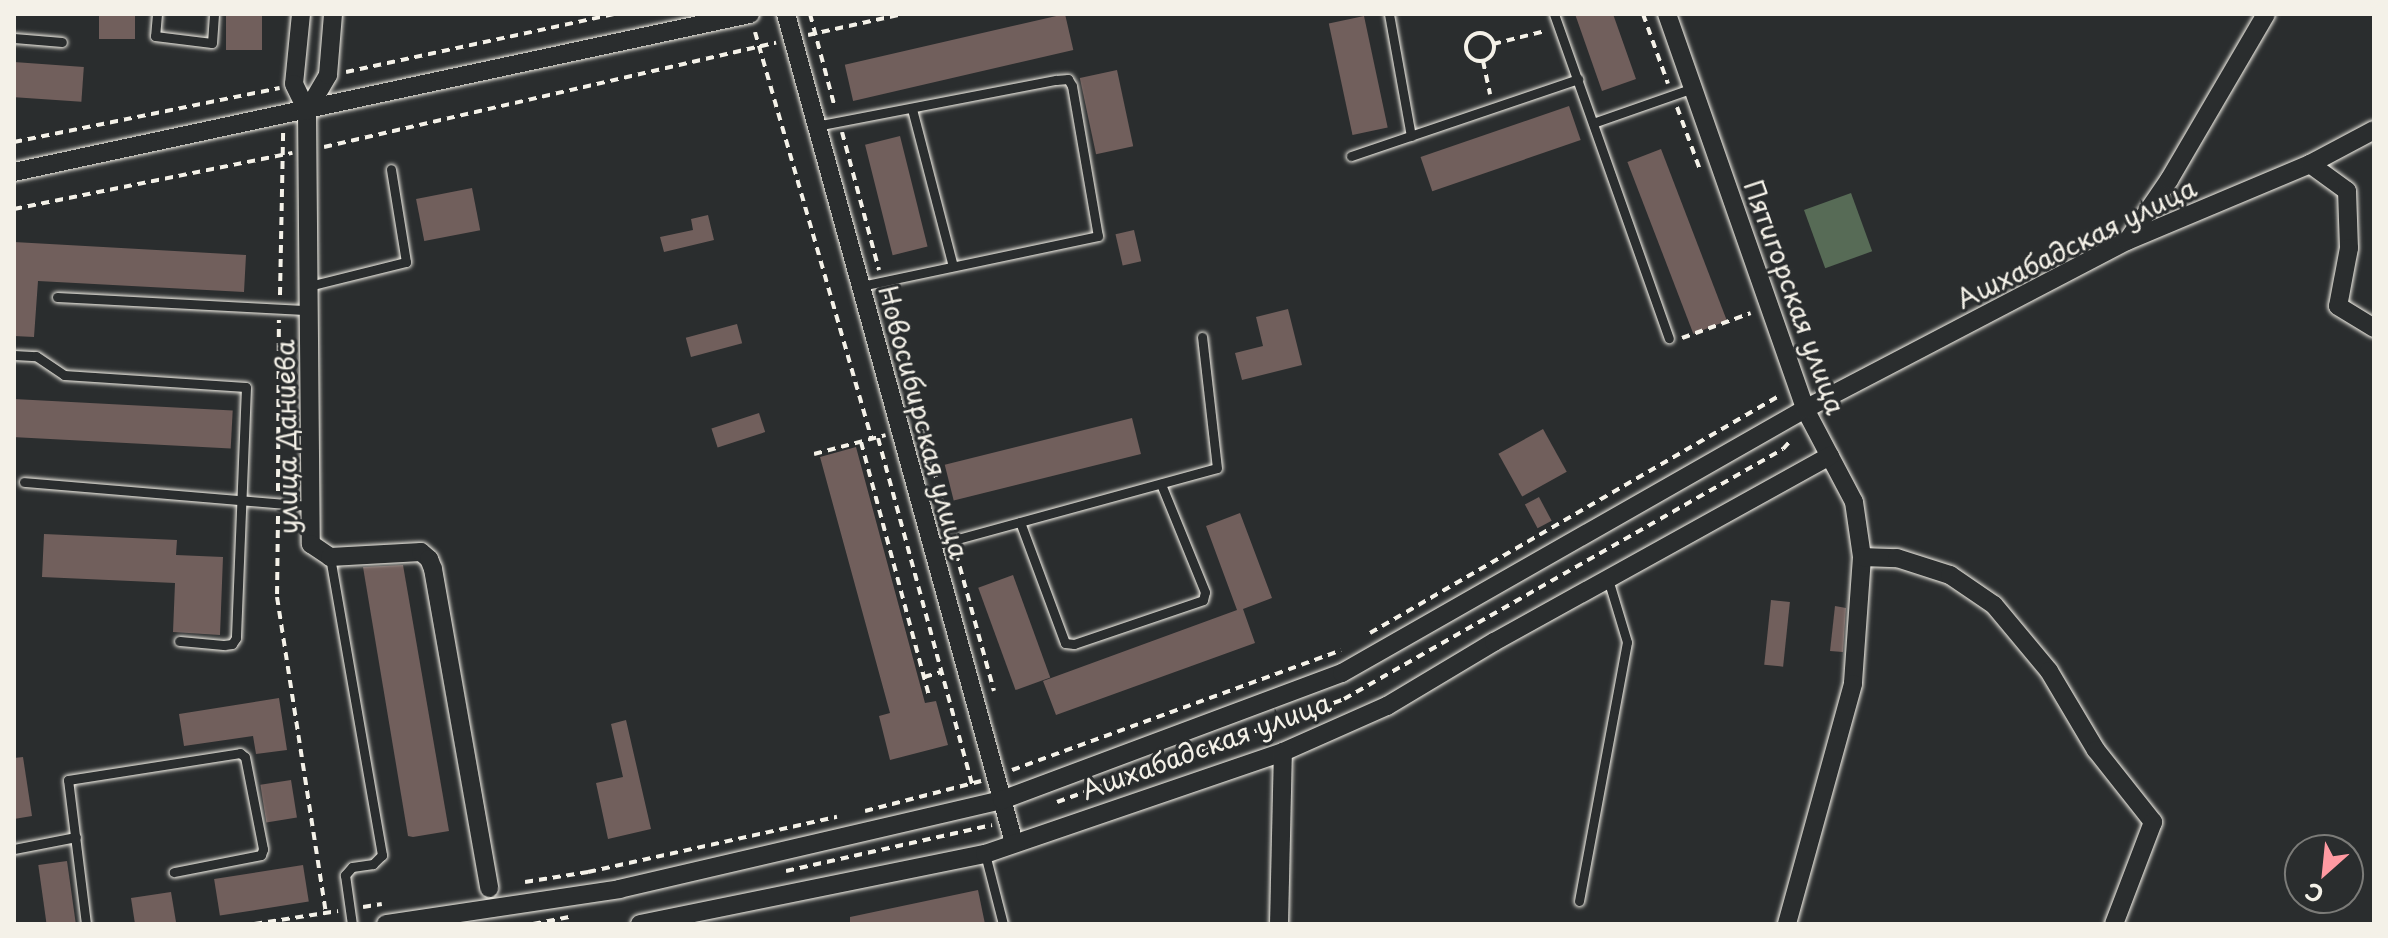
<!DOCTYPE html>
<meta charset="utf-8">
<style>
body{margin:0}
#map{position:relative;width:2388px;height:938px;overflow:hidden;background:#2a2d2e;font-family:"Playpen Sans",sans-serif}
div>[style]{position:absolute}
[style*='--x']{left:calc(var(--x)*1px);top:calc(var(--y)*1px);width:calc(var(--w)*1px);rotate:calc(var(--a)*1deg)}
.green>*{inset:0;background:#576b56;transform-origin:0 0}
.building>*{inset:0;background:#715f5c;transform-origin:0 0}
.path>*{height:4px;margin-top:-2px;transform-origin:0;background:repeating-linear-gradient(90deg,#f4f1e8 0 8px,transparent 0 14px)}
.path>.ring{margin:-2px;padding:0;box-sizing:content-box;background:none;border:4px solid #f4f1e8;border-radius:50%}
.roads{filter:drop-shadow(0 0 2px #f4f1e8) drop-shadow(0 0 2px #f4f1e8)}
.lane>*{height:9px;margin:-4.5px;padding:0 4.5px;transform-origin:4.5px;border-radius:4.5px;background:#2a2d2e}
.street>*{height:18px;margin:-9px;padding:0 9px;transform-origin:9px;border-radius:9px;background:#2a2d2e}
span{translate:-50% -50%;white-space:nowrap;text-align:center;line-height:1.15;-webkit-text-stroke:6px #2a2d2e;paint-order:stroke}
.street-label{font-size:26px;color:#f4f1e8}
.frame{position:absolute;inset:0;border:16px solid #f4f1e8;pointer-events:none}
.north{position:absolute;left:2284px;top:834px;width:80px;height:80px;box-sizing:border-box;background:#2a2d2e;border:2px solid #7b7b78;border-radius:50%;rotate:207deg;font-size:22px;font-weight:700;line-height:32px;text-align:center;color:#f4f1e8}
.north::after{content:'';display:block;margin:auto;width:28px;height:36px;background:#ff9aa2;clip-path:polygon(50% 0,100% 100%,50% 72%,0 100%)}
</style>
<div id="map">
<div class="green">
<div style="left:1851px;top:193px;width:62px;height:50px;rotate:70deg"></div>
</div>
<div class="building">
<div style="left:99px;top:14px;width:36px;height:25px"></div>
<div style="left:226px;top:14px;width:36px;height:36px"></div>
<div style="left:1065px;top:14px;width:37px;height:226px;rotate:77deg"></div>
<div style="clip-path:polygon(1575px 14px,1613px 14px,1636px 79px,1602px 91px)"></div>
<div style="left:1364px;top:16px;width:114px;height:36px;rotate:78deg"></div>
<div style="left:14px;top:62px;width:70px;height:35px;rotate:4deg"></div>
<div style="left:1117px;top:70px;width:78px;height:38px;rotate:78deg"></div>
<div style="left:1569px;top:106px;width:36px;height:157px;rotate:71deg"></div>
<div style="left:900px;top:136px;width:114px;height:36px;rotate:76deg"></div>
<div style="left:1661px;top:149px;width:184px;height:36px;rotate:69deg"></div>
<div style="left:472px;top:188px;width:43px;height:57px;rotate:79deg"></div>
<div style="clip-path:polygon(708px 215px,714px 240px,664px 252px,660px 237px,693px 230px,691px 219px)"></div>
<div style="left:1134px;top:230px;width:32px;height:19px;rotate:77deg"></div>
<div style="clip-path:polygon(14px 242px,246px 255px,244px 292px,38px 281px,34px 337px,14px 336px)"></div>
<div style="clip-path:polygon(1288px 309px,1302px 365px,1242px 380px,1235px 353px,1263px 346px,1256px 317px)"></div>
<div style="left:737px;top:324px;width:20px;height:53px;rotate:75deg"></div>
<div style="left:14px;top:399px;width:219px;height:38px;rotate:3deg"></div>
<div style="left:759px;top:413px;width:20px;height:50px;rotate:72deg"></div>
<div style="left:1132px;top:418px;width:37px;height:193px;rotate:76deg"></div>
<div style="left:1543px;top:429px;width:49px;height:51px;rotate:61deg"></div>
<div style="clip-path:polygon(856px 447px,925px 703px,936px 701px,948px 745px,890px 760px,879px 716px,890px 713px,820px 457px)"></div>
<div style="left:1539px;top:497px;width:27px;height:16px;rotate:62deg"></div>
<div style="clip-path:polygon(1240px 513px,1272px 598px,1243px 609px,1255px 643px,1056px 715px,1043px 681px,1237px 610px,1206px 526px)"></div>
<div style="clip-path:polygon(44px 534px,177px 540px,176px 555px,223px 557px,220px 635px,173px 632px,175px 583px,42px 577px)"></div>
<div style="clip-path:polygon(403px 565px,449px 831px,413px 837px,408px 836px,363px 567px)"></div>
<div style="left:1013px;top:575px;width:109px;height:37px;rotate:70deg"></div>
<div style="left:1771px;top:600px;width:19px;height:65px;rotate:6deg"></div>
<div style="clip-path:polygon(1835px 606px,1846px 608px,1843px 652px,1830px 651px)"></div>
<div style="clip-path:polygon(279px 698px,287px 750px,256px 754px,253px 736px,184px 746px,179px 714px)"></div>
<div style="clip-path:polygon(626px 720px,651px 829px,608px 839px,596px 783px,623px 777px,611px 724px)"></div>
<div style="clip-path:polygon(23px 757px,32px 816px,14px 819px,14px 758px)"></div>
<div style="left:291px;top:780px;width:38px;height:31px;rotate:81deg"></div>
<div style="left:67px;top:861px;width:64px;height:29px;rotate:82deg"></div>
<div style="left:303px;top:865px;width:37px;height:90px;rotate:81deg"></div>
<div style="clip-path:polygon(978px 890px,985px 924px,850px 924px,850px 917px)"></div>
<div style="clip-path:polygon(171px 892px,176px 922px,135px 924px,131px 898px)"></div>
</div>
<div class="path">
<div style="--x:810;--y:14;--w:97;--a:75.1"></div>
<div style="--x:1643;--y:14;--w:74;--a:70.3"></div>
<div style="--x:755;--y:32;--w:423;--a:74"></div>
<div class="ring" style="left:1466px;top:33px;width:24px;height:24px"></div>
<div style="--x:808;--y:35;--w:97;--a:-12.5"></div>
<div style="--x:1493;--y:44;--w:54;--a:-14"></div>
<div style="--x:1483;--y:61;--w:34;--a:78"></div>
<div style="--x:346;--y:72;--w:274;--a:-12.2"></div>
<div style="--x:1677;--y:107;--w:67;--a:69.9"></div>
<div style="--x:842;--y:132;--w:143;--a:75"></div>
<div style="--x:14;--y:142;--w:271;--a:-11.5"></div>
<div style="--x:324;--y:147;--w:464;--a:-13"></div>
<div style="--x:14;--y:209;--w:284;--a:-11.4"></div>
<div style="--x:886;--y:294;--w:244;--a:74.8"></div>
<div style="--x:280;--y:295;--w:163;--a:-88.9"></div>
<div style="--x:1682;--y:338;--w:73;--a:-19.9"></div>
<div style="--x:878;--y:438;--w:359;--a:74.8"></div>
<div style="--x:861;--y:442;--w:263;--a:75"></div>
<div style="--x:814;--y:454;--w:74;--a:-14.8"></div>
<div style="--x:278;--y:491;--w:171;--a:-89.7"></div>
<div style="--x:278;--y:516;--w:81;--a:90.7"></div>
<div style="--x:277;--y:597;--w:320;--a:81.2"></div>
<div style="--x:956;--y:553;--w:143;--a:74.6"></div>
<div style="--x:1370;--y:633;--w:473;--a:-30.1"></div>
<div style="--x:924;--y:677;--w:18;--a:-16"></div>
<div style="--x:1012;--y:770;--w:350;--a:-20"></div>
<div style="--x:1057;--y:802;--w:305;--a:-19.7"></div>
<div style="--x:1344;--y:699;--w:505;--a:-29.66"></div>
<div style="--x:1783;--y:449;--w:13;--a:-48"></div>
<div style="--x:865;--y:811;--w:120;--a:-14.5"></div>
<div style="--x:786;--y:871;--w:211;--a:-12.6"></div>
<div style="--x:525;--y:882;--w:64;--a:-9"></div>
<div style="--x:588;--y:872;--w:255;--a:-12.5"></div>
<div style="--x:363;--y:907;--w:19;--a:-9"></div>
<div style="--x:254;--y:924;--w:85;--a:-8.8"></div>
<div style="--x:533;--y:924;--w:38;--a:-11"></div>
</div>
<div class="roads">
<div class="lane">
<div style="--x:157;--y:14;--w:22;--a:95"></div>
<div style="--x:155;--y:36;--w:57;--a:7"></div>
<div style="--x:212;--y:43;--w:29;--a:-86"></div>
<div style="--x:1389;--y:14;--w:124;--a:79.8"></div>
<div style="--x:1554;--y:14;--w:344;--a:70.5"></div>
<div style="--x:14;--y:38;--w:48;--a:4.8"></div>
<div style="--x:912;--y:109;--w:162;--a:75.4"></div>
<div style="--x:1593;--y:123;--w:106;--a:-19.3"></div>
<div style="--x:816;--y:126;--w:244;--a:-10.9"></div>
<div style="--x:1056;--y:80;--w:12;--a:-5"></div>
<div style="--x:1068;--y:79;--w:8;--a:60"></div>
<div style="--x:1072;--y:86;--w:152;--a:80.2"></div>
<div style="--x:1098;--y:236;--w:243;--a:168.1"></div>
<div style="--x:1351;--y:156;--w:240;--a:-18.7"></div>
<div style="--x:309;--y:286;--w:100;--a:-13.9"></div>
<div style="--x:406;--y:262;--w:94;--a:-99.2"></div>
<div style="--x:57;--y:297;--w:252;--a:3"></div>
<div style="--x:14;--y:355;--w:22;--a:3"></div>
<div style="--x:36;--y:356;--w:34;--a:34"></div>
<div style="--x:64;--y:375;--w:182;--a:3.8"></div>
<div style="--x:246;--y:387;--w:251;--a:92.3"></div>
<div style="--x:236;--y:638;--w:7;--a:124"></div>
<div style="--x:232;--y:644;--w:8;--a:173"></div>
<div style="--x:224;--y:645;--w:45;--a:-174.9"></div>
<div style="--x:24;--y:482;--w:288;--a:4.8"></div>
<div style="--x:1020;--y:522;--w:129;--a:69.6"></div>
<div style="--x:1065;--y:643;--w:9;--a:6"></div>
<div style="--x:1074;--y:644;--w:136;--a:-18.8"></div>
<div style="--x:1203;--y:600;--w:8;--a:-76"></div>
<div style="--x:1205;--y:592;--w:117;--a:-112.2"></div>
<div style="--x:932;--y:546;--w:295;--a:-15.3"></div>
<div style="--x:1217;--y:468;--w:132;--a:-96.5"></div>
<div style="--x:330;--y:557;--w:303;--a:80.1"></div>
<div style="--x:382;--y:855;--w:13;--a:135"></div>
<div style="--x:373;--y:864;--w:21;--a:172"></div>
<div style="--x:352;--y:867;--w:11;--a:131"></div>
<div style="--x:345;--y:875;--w:49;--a:81.9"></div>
<div style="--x:14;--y:849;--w:63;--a:-11"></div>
<div style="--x:985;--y:854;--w:72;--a:75.6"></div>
<div style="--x:1579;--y:901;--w:263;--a:-79.5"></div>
<div style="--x:1627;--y:642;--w:66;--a:-106.8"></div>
<div style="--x:86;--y:924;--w:145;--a:-97.1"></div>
<div style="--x:68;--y:780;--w:174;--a:-8.9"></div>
<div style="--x:240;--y:753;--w:6;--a:39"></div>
<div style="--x:245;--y:757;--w:94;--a:78.9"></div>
<div style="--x:263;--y:849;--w:6;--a:108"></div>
<div style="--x:261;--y:855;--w:89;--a:168.9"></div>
</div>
<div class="street">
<div style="--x:301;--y:14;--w:70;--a:95.7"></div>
<div style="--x:294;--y:84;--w:30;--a:64"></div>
<div style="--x:307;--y:111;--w:433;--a:89.5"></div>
<div style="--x:311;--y:544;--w:23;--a:34"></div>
<div style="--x:330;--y:557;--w:91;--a:-3.1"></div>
<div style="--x:421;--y:552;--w:11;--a:41"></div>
<div style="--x:429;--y:559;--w:11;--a:68"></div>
<div style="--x:433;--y:569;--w:324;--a:80"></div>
<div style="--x:786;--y:14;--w:860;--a:74.62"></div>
<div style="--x:1667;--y:14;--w:418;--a:70.7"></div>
<div style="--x:1805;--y:409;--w:105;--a:62.2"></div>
<div style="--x:1854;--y:502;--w:56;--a:81.7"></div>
<div style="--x:1862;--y:557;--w:127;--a:94.1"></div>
<div style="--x:1853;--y:684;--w:249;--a:105.4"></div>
<div style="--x:307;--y:111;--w:42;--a:-59.7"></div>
<div style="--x:328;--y:75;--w:61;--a:-85.3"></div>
<div style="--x:2310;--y:164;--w:46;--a:36.1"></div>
<div style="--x:2347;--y:191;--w:57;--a:88"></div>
<div style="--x:2349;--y:248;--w:59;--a:100.7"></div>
<div style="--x:2338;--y:306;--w:42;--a:31.4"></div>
<div style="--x:14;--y:172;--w:753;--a:-12.12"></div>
<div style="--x:2128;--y:240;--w:73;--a:-55.7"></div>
<div style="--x:2169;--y:180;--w:192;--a:-59.7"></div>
<div style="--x:1862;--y:557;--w:35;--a:2"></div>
<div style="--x:1897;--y:558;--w:56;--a:17.8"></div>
<div style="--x:1950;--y:575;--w:53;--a:34.3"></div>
<div style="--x:1994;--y:605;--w:86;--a:50.2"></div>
<div style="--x:2049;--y:671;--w:92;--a:59.3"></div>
<div style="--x:2096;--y:750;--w:92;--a:51.6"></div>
<div style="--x:2153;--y:822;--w:109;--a:110.9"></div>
<div style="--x:386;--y:924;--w:236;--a:-8.5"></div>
<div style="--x:619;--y:889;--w:393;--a:-13.1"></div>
<div style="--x:1002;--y:800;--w:363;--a:-20.5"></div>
<div style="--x:1342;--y:673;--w:533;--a:-29.69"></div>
<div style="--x:1805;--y:409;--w:363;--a:-27.6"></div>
<div style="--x:2127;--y:241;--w:199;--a:-22.8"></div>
<div style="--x:2310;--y:164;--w:72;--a:-28"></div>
<div style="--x:640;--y:924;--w:352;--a:-11.5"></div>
<div style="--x:985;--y:854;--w:315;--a:-18.9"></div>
<div style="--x:1283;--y:752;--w:114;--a:-23.9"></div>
<div style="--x:1387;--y:706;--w:125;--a:-30.9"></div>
<div style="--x:1494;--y:642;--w:384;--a:-29"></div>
<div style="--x:1279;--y:924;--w:172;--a:-88.7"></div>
</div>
</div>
<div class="street-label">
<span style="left:2076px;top:243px;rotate:-26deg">Ашхабадская улица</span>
<span style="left:1795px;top:297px;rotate:70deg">Пятигорская улица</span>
<span style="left:924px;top:422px;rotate:75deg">Новосибирская улица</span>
<span style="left:286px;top:437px;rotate:-91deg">улица Даниева</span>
<span style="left:1206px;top:746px;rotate:-20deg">Ашхабадская улица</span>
</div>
<div class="frame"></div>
<div class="north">С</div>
</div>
